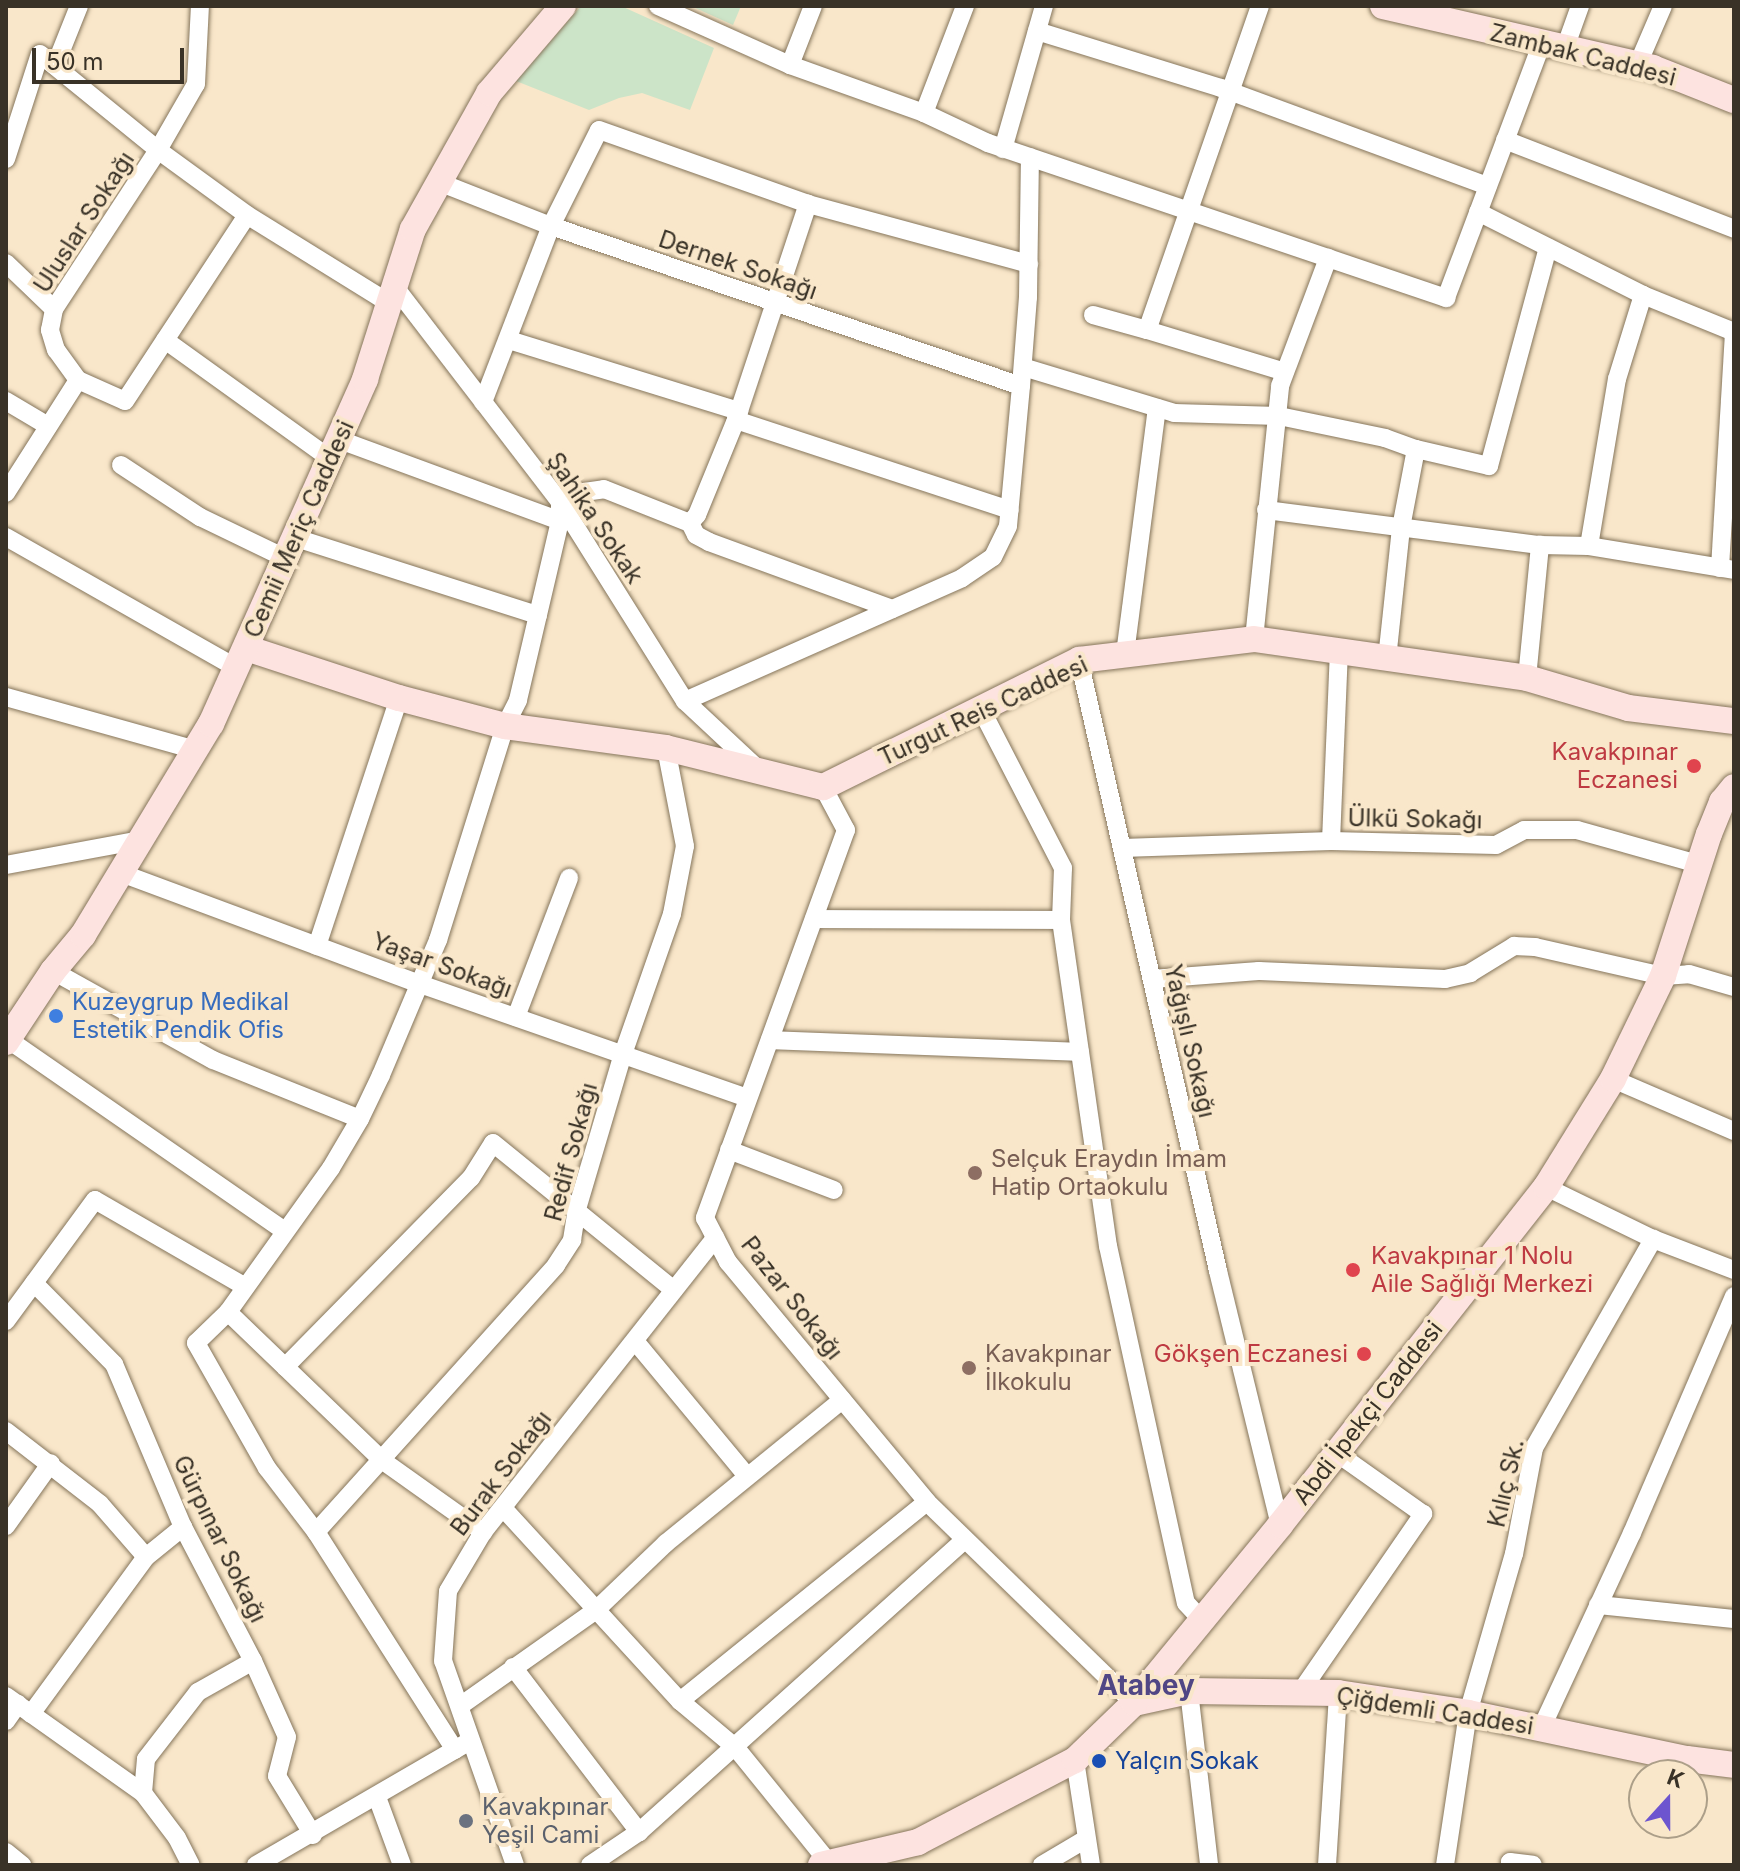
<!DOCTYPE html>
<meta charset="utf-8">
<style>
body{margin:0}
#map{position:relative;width:1740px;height:1871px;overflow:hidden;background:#f9e7ca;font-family:Inter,sans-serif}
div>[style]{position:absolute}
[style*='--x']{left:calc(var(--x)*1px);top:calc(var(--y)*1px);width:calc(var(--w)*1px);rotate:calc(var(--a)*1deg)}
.green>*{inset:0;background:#cce4c8}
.roads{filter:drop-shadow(0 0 2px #85755b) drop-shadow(0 0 2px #85755b)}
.street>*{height:18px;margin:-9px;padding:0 9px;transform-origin:9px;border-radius:9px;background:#fff}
.secondary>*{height:26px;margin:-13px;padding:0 13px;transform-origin:13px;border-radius:13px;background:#fde3e0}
.dots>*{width:22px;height:22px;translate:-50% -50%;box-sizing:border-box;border:4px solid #f9e7ca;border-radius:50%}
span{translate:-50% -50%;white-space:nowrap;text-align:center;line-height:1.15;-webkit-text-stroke:8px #f9e7ca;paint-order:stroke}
.street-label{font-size:24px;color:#393227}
.health-label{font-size:24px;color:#be3a42}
.right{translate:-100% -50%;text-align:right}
.left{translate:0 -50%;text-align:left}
.shop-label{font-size:24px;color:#366cbe}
.education-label{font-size:24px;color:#785e54}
.transit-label{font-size:24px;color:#164399}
.worship-label{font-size:24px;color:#5b616d}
.quarter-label{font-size:28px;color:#504785;font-weight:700}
.frame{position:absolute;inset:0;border:8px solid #393227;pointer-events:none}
.north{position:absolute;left:1628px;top:1759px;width:80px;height:80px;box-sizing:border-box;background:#f9e7ca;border:2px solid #ac9f89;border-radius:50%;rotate:21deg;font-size:22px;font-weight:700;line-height:32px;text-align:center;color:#393227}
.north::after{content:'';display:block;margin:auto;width:28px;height:36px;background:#6d55cf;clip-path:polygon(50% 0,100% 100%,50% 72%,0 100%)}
.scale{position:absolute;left:32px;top:48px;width:152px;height:36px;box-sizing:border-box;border:4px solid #393227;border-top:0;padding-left:10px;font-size:24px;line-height:28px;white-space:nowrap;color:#393227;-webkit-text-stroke:6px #f9e7ca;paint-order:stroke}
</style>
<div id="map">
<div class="green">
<div style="clip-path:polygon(581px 6px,621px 6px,714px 48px,690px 110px,642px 93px,619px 98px,589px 110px,516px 81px)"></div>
<div style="clip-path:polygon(691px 6px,741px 6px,733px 25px)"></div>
</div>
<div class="roads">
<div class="street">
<div style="--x:658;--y:6;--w:145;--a:24.1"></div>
<div style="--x:790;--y:65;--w:142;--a:19.7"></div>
<div style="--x:924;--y:113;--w:71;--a:25.1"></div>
<div style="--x:988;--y:143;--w:484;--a:18.7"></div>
<div style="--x:1446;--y:298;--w:272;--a:-69.4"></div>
<div style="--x:1260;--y:6;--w:343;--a:109.2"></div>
<div style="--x:1147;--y:330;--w:144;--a:16.9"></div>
<div style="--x:1037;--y:31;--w:193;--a:17.2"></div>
<div style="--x:1221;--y:88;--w:284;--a:20.2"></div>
<div style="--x:1565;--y:48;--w:45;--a:-70.3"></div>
<div style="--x:1638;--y:64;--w:63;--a:-66.7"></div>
<div style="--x:790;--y:65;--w:63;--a:-68.7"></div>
<div style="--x:55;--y:66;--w:65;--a:-68.2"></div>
<div style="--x:924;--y:113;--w:115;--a:-69"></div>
<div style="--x:1505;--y:140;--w:246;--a:21.2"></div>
<div style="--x:1003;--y:149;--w:149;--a:-74"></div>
<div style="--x:6;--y:159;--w:110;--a:-72.1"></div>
<div style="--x:40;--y:54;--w:152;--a:39.1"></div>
<div style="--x:158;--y:150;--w:110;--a:36.1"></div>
<div style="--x:247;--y:215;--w:167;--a:31.8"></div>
<div style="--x:441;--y:183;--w:118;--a:21.4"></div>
<div style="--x:551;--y:226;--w:496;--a:18.8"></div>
<div style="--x:1478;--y:212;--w:185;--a:26.7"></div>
<div style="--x:1643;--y:295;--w:98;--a:22.1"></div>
<div style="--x:6;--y:263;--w:66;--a:43.8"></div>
<div style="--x:395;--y:287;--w:271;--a:52.5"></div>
<div style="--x:560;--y:502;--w:235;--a:57.9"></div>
<div style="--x:685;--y:701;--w:100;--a:43"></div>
<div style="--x:1093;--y:315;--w:56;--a:15.5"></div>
<div style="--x:165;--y:340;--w:206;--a:35.7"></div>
<div style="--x:509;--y:340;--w:241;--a:17.2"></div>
<div style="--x:1023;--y:367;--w:158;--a:16.9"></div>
<div style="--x:1174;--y:413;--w:105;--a:1.6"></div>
<div style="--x:1279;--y:416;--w:108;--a:11.7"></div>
<div style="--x:1385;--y:438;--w:33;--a:20"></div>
<div style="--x:1416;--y:449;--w:80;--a:100.8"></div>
<div style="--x:1401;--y:528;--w:131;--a:96.1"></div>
<div style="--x:78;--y:380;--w:51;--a:24.1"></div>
<div style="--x:125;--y:401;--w:222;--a:-56.7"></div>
<div style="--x:6;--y:401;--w:49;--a:30.8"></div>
<div style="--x:483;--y:402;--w:189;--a:-68.9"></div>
<div style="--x:551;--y:226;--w:107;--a:-63.4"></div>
<div style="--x:599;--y:130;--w:222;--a:19.5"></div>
<div style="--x:808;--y:204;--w:229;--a:15.2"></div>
<div style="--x:736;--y:420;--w:288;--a:18.2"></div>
<div style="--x:340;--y:440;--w:234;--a:20.2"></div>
<div style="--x:1416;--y:449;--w:75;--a:13.1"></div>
<div style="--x:1489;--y:466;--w:226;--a:-74.9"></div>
<div style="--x:121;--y:465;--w:95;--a:33.4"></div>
<div style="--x:200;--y:517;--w:97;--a:25.8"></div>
<div style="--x:6;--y:493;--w:134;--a:-57.5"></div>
<div style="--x:78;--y:380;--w:37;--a:-126"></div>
<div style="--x:56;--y:350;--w:21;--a:-107"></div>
<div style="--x:50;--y:330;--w:21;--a:-79"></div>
<div style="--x:54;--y:309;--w:190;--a:-56.8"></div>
<div style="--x:158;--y:150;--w:76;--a:-60.1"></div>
<div style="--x:196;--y:84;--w:78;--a:-87.1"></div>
<div style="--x:1266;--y:510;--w:276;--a:7.3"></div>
<div style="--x:1540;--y:545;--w:49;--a:1.2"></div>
<div style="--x:1589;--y:546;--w:147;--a:9.4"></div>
<div style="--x:690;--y:523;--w:13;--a:63"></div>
<div style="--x:696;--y:535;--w:15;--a:28"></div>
<div style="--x:709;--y:542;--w:195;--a:20.1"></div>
<div style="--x:6;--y:537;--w:266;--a:29.6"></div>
<div style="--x:296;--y:538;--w:254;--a:17.7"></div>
<div style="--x:1589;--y:546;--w:169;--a:-80.5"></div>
<div style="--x:1617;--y:379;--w:88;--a:-72.8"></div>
<div style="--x:1720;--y:568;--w:235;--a:-86.6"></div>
<div style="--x:1254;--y:639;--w:254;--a:-84.1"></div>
<div style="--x:1280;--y:386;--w:137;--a:-69.4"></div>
<div style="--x:1125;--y:654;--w:248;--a:-82.6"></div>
<div style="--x:1079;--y:660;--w:627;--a:77.18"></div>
<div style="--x:1218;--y:1271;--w:261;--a:76.3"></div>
<div style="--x:1527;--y:678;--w:134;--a:-84.4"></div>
<div style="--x:6;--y:697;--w:197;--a:15.6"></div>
<div style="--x:685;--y:701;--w:303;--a:-23.9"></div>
<div style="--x:962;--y:578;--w:37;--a:-34"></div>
<div style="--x:993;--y:557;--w:34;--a:-64"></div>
<div style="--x:1008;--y:526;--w:141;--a:-84.7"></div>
<div style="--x:1021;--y:386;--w:89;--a:-85.5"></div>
<div style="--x:1028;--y:297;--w:140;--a:-89.2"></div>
<div style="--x:981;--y:709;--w:179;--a:62.7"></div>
<div style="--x:1063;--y:868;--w:52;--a:92.2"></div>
<div style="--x:1061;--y:920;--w:329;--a:81.8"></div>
<div style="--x:1108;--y:1246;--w:365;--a:77.7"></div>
<div style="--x:1186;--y:1603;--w:25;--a:47"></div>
<div style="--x:823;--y:787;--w:49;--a:61.9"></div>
<div style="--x:846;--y:830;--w:413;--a:110"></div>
<div style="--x:705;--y:1218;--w:50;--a:62.4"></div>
<div style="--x:728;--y:1262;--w:312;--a:50.3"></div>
<div style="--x:927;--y:1502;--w:289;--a:44.2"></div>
<div style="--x:1331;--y:841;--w:191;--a:-87.6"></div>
<div style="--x:1122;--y:848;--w:209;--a:-1.9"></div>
<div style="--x:1331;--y:841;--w:165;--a:1.4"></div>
<div style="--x:1496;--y:845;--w:32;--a:-28"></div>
<div style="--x:1524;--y:830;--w:53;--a:0"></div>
<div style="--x:1577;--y:830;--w:126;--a:15.7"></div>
<div style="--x:6;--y:865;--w:137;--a:-10.5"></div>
<div style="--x:121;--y:873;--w:316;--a:20.4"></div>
<div style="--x:417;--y:983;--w:350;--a:19.2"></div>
<div style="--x:814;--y:919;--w:247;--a:0.2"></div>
<div style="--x:317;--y:946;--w:261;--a:-71.7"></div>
<div style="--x:53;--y:971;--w:183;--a:29.1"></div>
<div style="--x:213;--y:1060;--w:158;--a:21.9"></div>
<div style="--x:1152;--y:979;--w:107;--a:-4.3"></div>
<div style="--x:1259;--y:971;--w:186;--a:2.5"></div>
<div style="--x:1445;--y:979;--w:26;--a:-13"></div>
<div style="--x:1470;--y:973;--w:52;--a:-31.5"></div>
<div style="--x:1514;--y:946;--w:21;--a:3"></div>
<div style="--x:1535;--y:947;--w:131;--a:12.8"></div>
<div style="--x:1663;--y:976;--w:26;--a:-4"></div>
<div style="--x:1689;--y:974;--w:47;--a:16.1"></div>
<div style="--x:516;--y:1017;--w:149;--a:-69.1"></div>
<div style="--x:6;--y:1038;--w:339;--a:34.7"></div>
<div style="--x:770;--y:1040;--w:310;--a:2.2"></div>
<div style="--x:1613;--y:1079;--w:132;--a:23.3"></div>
<div style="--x:729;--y:1150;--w:112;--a:20.9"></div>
<div style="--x:1546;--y:1187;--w:119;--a:25.9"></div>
<div style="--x:1653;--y:1239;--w:87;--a:20.9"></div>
<div style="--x:34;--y:1283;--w:114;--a:45.4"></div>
<div style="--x:114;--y:1364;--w:177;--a:67.1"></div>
<div style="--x:183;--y:1527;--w:151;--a:62.4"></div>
<div style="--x:253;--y:1661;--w:83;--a:65.9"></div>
<div style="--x:287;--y:1737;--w:40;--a:104.4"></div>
<div style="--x:277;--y:1776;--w:69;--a:58.6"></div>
<div style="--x:228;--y:1312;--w:215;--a:43.9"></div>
<div style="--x:383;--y:1461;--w:123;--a:35.4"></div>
<div style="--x:6;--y:1321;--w:150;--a:-53.7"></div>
<div style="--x:95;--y:1200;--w:172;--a:30"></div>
<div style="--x:635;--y:1341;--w:175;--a:50.3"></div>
<div style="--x:285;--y:1367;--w:265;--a:-45.5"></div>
<div style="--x:471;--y:1178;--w:41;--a:-57.8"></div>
<div style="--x:493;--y:1143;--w:233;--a:39.1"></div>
<div style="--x:6;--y:1431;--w:119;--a:37.8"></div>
<div style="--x:100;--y:1504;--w:70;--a:49"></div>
<div style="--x:503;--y:1508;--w:262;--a:47.5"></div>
<div style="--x:680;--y:1701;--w:73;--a:40"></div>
<div style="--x:736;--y:1748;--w:148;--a:51"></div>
<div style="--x:6;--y:1526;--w:77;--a:-54.5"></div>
<div style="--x:316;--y:1532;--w:359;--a:-48"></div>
<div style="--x:556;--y:1265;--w:30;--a:-57"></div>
<div style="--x:572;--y:1240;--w:31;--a:-81"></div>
<div style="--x:577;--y:1209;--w:162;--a:-73.5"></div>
<div style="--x:623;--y:1054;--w:148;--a:-70.7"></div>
<div style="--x:672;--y:914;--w:69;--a:-79.2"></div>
<div style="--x:685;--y:846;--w:100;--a:-101"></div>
<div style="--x:1598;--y:1605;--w:137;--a:5.9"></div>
<div style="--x:513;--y:1667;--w:208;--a:52.6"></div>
<div style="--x:1189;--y:1691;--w:175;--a:83.4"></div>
<div style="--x:1299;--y:1694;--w:219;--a:-55.4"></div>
<div style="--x:1423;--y:1514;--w:105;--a:-144.7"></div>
<div style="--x:6;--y:1696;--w:168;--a:35.3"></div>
<div style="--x:143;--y:1793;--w:56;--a:52.9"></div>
<div style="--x:177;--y:1838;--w:30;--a:63"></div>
<div style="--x:680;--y:1701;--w:317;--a:-38.9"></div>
<div style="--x:460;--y:1706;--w:166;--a:-35.2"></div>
<div style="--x:596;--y:1610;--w:97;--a:-43.7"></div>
<div style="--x:666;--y:1543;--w:227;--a:-39.1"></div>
<div style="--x:31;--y:1714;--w:195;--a:-53.8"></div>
<div style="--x:146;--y:1557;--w:48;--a:-39"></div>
<div style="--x:6;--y:1721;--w:21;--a:-55"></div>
<div style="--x:1541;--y:1729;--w:216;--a:-65.1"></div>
<div style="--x:1632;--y:1533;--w:258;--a:-66.7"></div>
<div style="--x:455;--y:1750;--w:259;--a:-122.5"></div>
<div style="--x:316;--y:1532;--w:81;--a:-127.4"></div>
<div style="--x:267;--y:1468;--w:144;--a:-119.6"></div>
<div style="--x:196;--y:1343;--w:45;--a:-44.1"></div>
<div style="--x:228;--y:1312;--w:177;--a:-54.4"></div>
<div style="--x:331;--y:1168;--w:57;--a:-59.4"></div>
<div style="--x:360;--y:1119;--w:49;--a:-64.5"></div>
<div style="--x:381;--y:1075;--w:147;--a:-67.1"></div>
<div style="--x:438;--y:940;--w:224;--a:-72.6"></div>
<div style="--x:505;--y:726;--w:29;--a:-63"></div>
<div style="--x:518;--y:700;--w:184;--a:-76.8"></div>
<div style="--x:560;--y:521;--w:19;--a:-90"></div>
<div style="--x:560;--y:502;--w:19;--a:-28"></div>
<div style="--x:577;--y:493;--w:27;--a:-8"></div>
<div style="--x:604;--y:489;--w:92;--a:21.6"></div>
<div style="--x:690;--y:523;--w:11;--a:-49"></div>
<div style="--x:697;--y:515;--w:103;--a:-67.7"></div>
<div style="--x:736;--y:420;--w:228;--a:-71.6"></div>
<div style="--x:1075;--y:1760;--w:106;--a:81.3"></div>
<div style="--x:143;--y:1793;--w:34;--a:-85"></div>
<div style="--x:146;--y:1759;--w:85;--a:-52.2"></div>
<div style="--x:198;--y:1692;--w:63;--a:-29.4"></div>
<div style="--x:377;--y:1797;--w:72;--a:69.8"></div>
<div style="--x:6;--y:1852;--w:21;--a:39"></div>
<div style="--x:256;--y:1865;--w:241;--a:-30.1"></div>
<div style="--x:515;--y:1865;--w:216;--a:-109.4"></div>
<div style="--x:443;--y:1661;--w:70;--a:-85.9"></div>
<div style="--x:448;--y:1591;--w:69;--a:-59.3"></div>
<div style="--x:483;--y:1532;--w:375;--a:-51.7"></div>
<div style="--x:590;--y:1865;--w:59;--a:-34"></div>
<div style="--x:639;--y:1832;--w:435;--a:-41.9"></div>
<div style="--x:1042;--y:1865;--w:51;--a:-30.6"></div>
<div style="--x:1327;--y:1865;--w:172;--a:-86.3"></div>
<div style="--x:1445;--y:1865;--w:154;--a:-81.4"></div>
<div style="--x:1468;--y:1713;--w:166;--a:-73.9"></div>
<div style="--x:1514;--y:1554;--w:108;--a:-79.3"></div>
<div style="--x:1534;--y:1448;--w:241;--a:-60.3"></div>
<div style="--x:1510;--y:1865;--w:3;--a:-90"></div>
<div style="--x:1510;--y:1862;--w:23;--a:7"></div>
</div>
<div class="secondary">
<div style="--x:1383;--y:6;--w:277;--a:12.9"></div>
<div style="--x:1653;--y:68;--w:87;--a:21.6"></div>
<div style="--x:246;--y:648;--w:161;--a:18.1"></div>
<div style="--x:399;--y:698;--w:110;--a:14.8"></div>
<div style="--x:505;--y:726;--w:162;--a:7.8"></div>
<div style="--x:666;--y:748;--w:162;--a:14"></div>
<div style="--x:823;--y:787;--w:286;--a:-26.4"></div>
<div style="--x:1079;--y:660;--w:176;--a:-6.8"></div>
<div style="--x:1254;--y:639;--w:276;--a:8.1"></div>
<div style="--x:1527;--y:678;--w:105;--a:16.5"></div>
<div style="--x:1628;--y:708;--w:107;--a:7"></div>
<div style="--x:6;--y:1042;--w:85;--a:-56.5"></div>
<div style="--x:53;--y:971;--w:47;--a:-50.2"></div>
<div style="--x:83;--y:935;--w:247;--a:-58.8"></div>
<div style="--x:211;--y:724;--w:378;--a:-65.9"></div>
<div style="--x:365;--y:379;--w:157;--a:-72.3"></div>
<div style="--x:413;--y:229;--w:156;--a:-60.8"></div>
<div style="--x:489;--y:93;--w:114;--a:-49.6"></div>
<div style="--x:1134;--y:1703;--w:56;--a:-12.3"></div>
<div style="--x:1189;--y:1691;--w:149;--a:0.8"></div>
<div style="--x:1338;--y:1693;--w:132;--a:8.7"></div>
<div style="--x:1468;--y:1713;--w:224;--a:11.9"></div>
<div style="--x:1687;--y:1759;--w:47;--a:7.3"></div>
<div style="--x:821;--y:1865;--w:100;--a:-13.3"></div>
<div style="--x:918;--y:1842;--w:177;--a:-27.6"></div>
<div style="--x:1075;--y:1760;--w:82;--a:-44"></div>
<div style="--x:1134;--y:1703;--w:230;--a:-50.6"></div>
<div style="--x:1280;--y:1525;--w:430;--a:-51.8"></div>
<div style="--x:1546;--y:1187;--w:127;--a:-58.2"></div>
<div style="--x:1613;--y:1079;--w:114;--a:-64.1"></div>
<div style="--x:1663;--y:976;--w:149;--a:-72.1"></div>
<div style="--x:1709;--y:834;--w:35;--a:-68"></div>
<div style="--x:1722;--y:802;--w:19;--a:-51"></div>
</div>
</div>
<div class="dots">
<div style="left:1694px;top:766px;background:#e0444e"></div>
<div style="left:56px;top:1016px;background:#3f7fe0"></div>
<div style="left:975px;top:1173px;background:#8d6e63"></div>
<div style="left:1353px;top:1270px;background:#e0444e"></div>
<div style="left:1364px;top:1354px;background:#e0444e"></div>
<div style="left:969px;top:1368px;background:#8d6e63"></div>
<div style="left:1099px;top:1761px;background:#1a4fb4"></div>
<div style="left:466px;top:1821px;background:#6b7280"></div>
</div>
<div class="street-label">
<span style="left:1583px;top:55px;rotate:14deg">Zambak Caddesi</span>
<span style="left:84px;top:222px;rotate:-57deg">Uluslar Sokağı</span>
<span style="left:738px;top:265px;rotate:19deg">Dernek Sokağı</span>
<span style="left:595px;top:518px;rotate:56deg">Şahika Sokak</span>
<span style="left:299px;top:529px;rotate:-66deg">Cemii Meriç Caddesi</span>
<span style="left:983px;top:711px;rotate:-25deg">Turgut Reis Caddesi</span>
<span style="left:1415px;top:819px;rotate:1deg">Ülkü Sokağı</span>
<span style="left:442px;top:965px;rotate:20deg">Yaşar Sokağı</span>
<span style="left:1190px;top:1041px;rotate:77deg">Yağışlı Sokağı</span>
<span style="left:571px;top:1152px;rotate:-75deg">Redif Sokağı</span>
<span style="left:792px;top:1298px;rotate:52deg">Pazar Sokağı</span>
<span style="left:1368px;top:1413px;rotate:-52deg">Abdi İpekçi Caddesi</span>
<span style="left:501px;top:1473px;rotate:-53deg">Burak Sokağı</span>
<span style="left:1506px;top:1483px;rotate:-77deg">Kılıç Sk.</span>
<span style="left:220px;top:1539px;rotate:64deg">Gürpınar Sokağı</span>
<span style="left:1435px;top:1711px;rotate:9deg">Çiğdemli Caddesi</span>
</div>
<div class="health-label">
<span class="right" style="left:1678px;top:766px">Kavakpınar<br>Eczanesi</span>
<span class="left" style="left:1371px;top:1270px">Kavakpınar 1 Nolu<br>Aile Sağlığı Merkezi</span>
<span class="right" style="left:1348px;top:1354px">Gökşen Eczanesi</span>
</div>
<div class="shop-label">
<span class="left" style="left:72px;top:1016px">Kuzeygrup Medikal<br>Estetik Pendik Ofis</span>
</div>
<div class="education-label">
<span class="left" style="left:991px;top:1173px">Selçuk Eraydın İmam<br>Hatip Ortaokulu</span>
<span class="left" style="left:985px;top:1368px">Kavakpınar<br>İlkokulu</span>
</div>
<div class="transit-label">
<span class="left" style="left:1115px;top:1761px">Yalçın Sokak</span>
</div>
<div class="worship-label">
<span class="left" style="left:482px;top:1821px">Kavakpınar<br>Yeşil Cami</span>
</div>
<div class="quarter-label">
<span style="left:1146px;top:1685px">Atabey</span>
</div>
<div class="frame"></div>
<div class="north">K</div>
<div class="scale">50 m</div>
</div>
